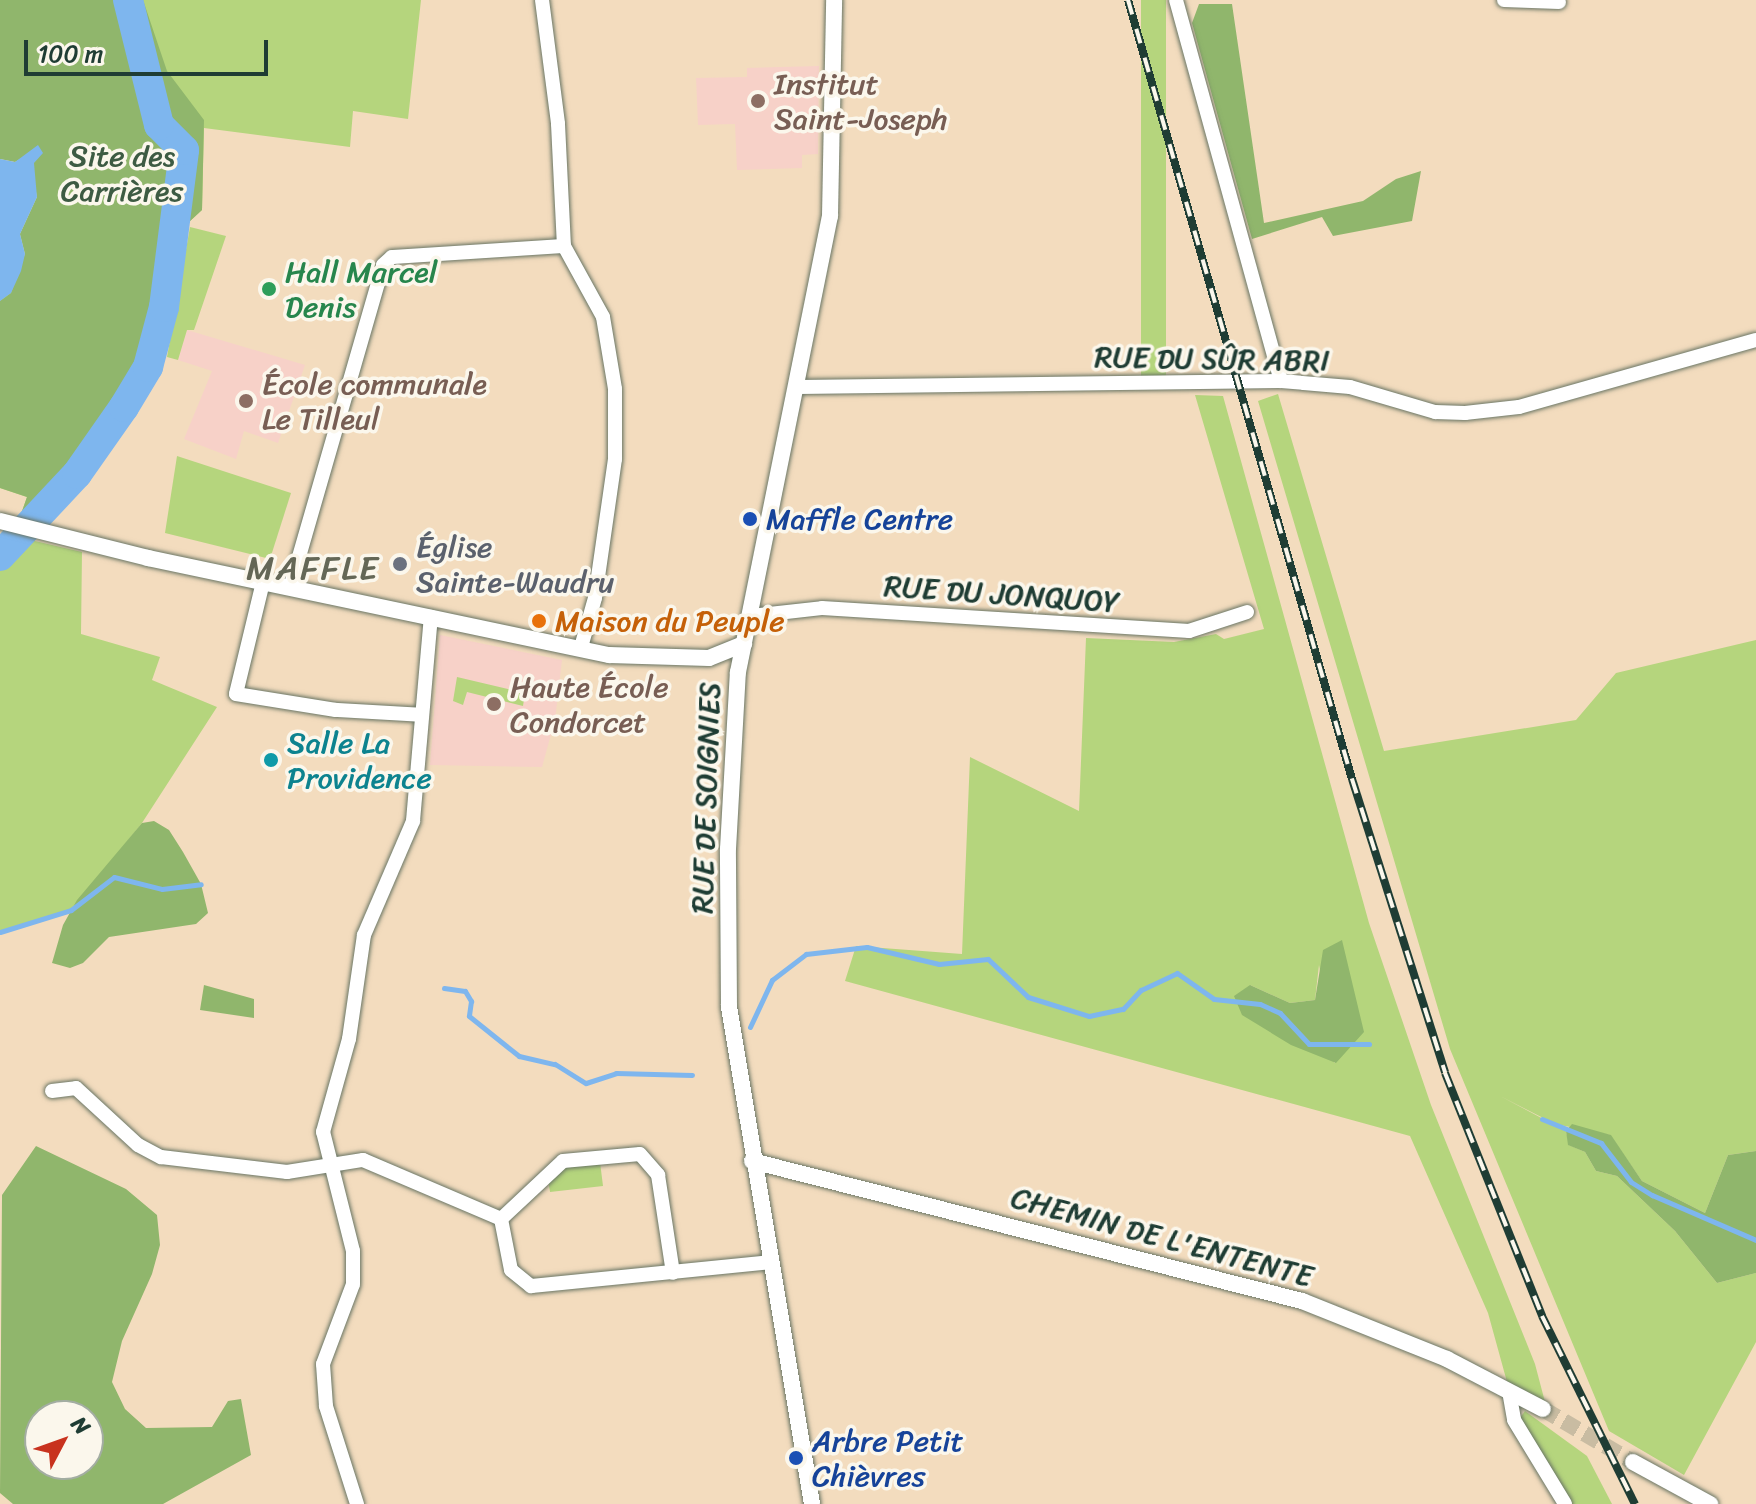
<!DOCTYPE html>
<meta charset="utf-8">
<style>
body{margin:0}
#map{position:relative;width:1756px;height:1504px;overflow:hidden;background:#f3dcbe;font-family:Sriracha,sans-serif}
div>[style]{position:absolute}
[style*='--x']{left:calc(var(--x)*1px);top:calc(var(--y)*1px);width:calc(var(--w)*1px);rotate:calc(var(--a)*1deg)}
.built>*{inset:0;background:#f7d1c8}
.green>*{inset:0;background:#b5d57d;transform-origin:0 0}
.forest>*{inset:0;background:#90b66c}
.water>*{inset:0;background:#7eb6ee}
.stream>*{height:5px;margin:-2.5px;padding:0 2.5px;transform-origin:2.5px;border-radius:2.5px;background:#7eb6ee}
.river>*{height:30px;margin:-15px;padding:0 15px;transform-origin:15px;border-radius:15px;background:#7eb6ee}
.tertiary-tunnel>*{height:16px;margin-top:-8px;transform-origin:0;background:repeating-linear-gradient(90deg,#c9bca2 0 16px,transparent 0 24px)}
.roads{filter:drop-shadow(0 0 2px #697564) drop-shadow(0 0 2px #697564)}
.minor>*{height:14px;margin:-7px;padding:0 7px;transform-origin:7px;border-radius:7px;background:#fff}
.tertiary>*{height:16px;margin:-8px;padding:0 8px;transform-origin:8px;border-radius:8px;background:#fff}
.rail>*{height:8px;margin-top:-4px;transform-origin:0;background:repeating-linear-gradient(90deg,#fbf7ec 0 15px,#1f3d34 0 30px);box-sizing:border-box;border-block:2px solid #1f3d34}
.dots>*{width:22px;height:22px;translate:-50% -50%;box-sizing:border-box;border:4px solid #fbf7ec;border-radius:50%}
span{translate:-50% -50%;white-space:nowrap;text-align:center;line-height:1.15;-webkit-text-stroke:7px #fbf7ec;paint-order:stroke}
.education-label{font-size:30px;color:#785e54}
.left{translate:0 -50%;text-align:left}
.park-label{font-size:30px;color:#3d5b43}
.leisure-label{font-size:30px;color:#27864d}
.street-label{font-size:30px;color:#1f3d34}
.transit-label{font-size:30px;color:#164399}
.worship-label{font-size:30px;color:#5b616d}
.food-label{font-size:30px;color:#c56008}
.culture-label{font-size:30px;color:#0d838f}
.quarter-label{font-size:34px;color:#646756;letter-spacing:2px}
.north{position:absolute;left:24px;top:1400px;width:80px;height:80px;box-sizing:border-box;background:#fbf7ec;border:2px solid #a3ada2;border-radius:50%;rotate:49deg;font-size:22px;font-weight:700;line-height:32px;text-align:center;color:#1f3d34}
.north::after{content:'';display:block;margin:auto;width:28px;height:36px;background:#c8321e;clip-path:polygon(50% 0,100% 100%,50% 72%,0 100%)}
.scale{position:absolute;left:24px;top:40px;width:244px;height:36px;box-sizing:border-box;border:4px solid #1f3d34;border-top:0;padding-left:10px;font-size:24px;line-height:28px;white-space:nowrap;color:#1f3d34;-webkit-text-stroke:6px #fbf7ec;paint-order:stroke}
</style>
<div id="map">
<div class="built">
<div style="clip-path:polygon(819px 66px,818px 154px,802px 155px,802px 168px,737px 170px,735px 124px,698px 125px,696px 78px,747px 77px,747px 68px)"></div>
<div style="clip-path:polygon(187px 330px,305px 365px,278px 443px,244px 431px,236px 459px,184px 439px,212px 371px,178px 360px)"></div>
<div style="clip-path:polygon(440px 635px,562px 660px,555px 720px,542px 767px,430px 765px)"></div>
</div>
<div class="green">
<div style="clip-path:polygon(0 0,421px 0,408px 119px,353px 111px,350px 147px,204px 128px,202px 210px,176px 234px,148px 367px,77px 474px,36px 514px,21px 514px,27px 497px,0 488px,0 301px,25px 254px,20px 234px,37px 197px,29px 154px,0 159px)"></div>
<div style="left:1141px;top:0;width:25px;height:376px"></div>
<div style="clip-path:polygon(190px 227px,226px 236px,194px 330px,187px 330px,178px 360px,167px 357px)"></div>
<div style="clip-path:polygon(1278px 394px,1384px 751px,1576px 720px,1616px 673px,1756px 640px,1756px 1151px,1728px 1155px,1705px 1213px,1642px 1181px,1610px 1135px,1555px 1124px,1500px 1096px,1566px 1131px,1569px 1145px,1585px 1152px,1596px 1171px,1617px 1176px,1675px 1231px,1717px 1283px,1756px 1273px,1756px 1342px,1684px 1475px,1609px 1431px,1450px 1049px,1258px 401px)"></div>
<div style="clip-path:polygon(evenodd,1195px 395px,1223px 396px,1369px 923px,1431px 1105px,1535px 1364px,1545px 1402px,1507px 1382px,1488px 1313px,1410px 1136px,845px 981px,856px 946px,962px 954px,970px 757px,1079px 811px,1086px 638px,1174px 642px,1216px 634px,1224px 639px,1264px 629px,1195px 395px,1319px 965px,1335px 1063px,1250px 985px,1290px 1003px,1315px 1000px,1319px 965px)"></div>
<div style="clip-path:polygon(177px 456px,291px 493px,270px 559px,165px 533px)"></div>
<div style="clip-path:polygon(22px 538px,82px 552px,81px 634px,160px 657px,152px 680px,217px 707px,142px 823px,72px 910px,0 932px,0 568px)"></div>
<div style="clip-path:polygon(457px 677px,525px 693px,523px 706px,467px 692px,463px 705px,453px 701px)"></div>
<div style="clip-path:polygon(600px 1162px,603px 1186px,550px 1192px,548px 1179px,561px 1168px)"></div>
<div style="clip-path:polygon(1525px 1411px,1587px 1456px,1612px 1504px,1572px 1504px,1520px 1418px)"></div>
</div>
<div class="forest">
<div style="clip-path:polygon(0 0,143px 0,167px 71px,204px 120px,202px 210px,176px 234px,148px 367px,77px 474px,36px 514px,21px 514px,27px 497px,0 488px,0 301px,11px 293px,25px 254px,20px 234px,37px 197px,29px 154px,15px 162px,0 159px)"></div>
<div style="clip-path:polygon(1199px 4px,1232px 4px,1264px 223px,1363px 201px,1396px 179px,1421px 171px,1412px 221px,1333px 236px,1322px 217px,1252px 239px,1192px 23px)"></div>
<div style="clip-path:polygon(154px 821px,169px 830px,183px 852px,201px 884px,208px 913px,196px 924px,109px 937px,83px 963px,70px 968px,52px 963px,63px 925px,77px 900px,142px 823px)"></div>
<div style="clip-path:polygon(1342px 940px,1364px 1032px,1336px 1063px,1291px 1045px,1242px 1015px,1234px 996px,1250px 985px,1290px 1003px,1315px 1000px,1323px 950px)"></div>
<div style="clip-path:polygon(204px 985px,254px 999px,254px 1018px,200px 1010px)"></div>
<div style="clip-path:polygon(1572px 1124px,1611px 1135px,1642px 1181px,1705px 1213px,1728px 1155px,1756px 1151px,1756px 1273px,1717px 1283px,1675px 1231px,1617px 1176px,1596px 1171px,1585px 1152px,1568px 1145px,1566px 1131px)"></div>
<div style="clip-path:polygon(evenodd,36px 1146px,126px 1189px,157px 1215px,160px 1245px,152px 1274px,122px 1341px,112px 1382px,125px 1409px,146px 1428px,212px 1427px,228px 1401px,241px 1399px,251px 1455px,163px 1504px,13px 1504px,0 1493px,2px 1195px,36px 1146px,40px 1416px,88px 1416px,88px 1464px,40px 1464px,40px 1416px)"></div>
</div>
<div class="water">
<div style="clip-path:polygon(38px 145px,43px 153px,34px 163px,37px 197px,20px 234px,25px 254px,21px 271px,11px 293px,0 301px,0 159px,15px 162px)"></div>
</div>
<div class="stream">
<div style="--x:0;--y:932;--w:74;--a:-17.2"></div>
<div style="--x:71;--y:910;--w:54;--a:-37.5"></div>
<div style="--x:114;--y:877;--w:49;--a:14"></div>
<div style="--x:162;--y:889;--w:39;--a:-7"></div>
<div style="--x:444;--y:988;--w:21;--a:8"></div>
<div style="--x:465;--y:991;--w:12;--a:59"></div>
<div style="--x:471;--y:1001;--w:15;--a:98"></div>
<div style="--x:469;--y:1016;--w:64;--a:38.7"></div>
<div style="--x:519;--y:1056;--w:37;--a:13"></div>
<div style="--x:555;--y:1064;--w:36;--a:32"></div>
<div style="--x:586;--y:1083;--w:32;--a:-18"></div>
<div style="--x:616;--y:1073;--w:76;--a:1.5"></div>
<div style="--x:750;--y:1027;--w:52;--a:-64.9"></div>
<div style="--x:772;--y:980;--w:43;--a:-37.4"></div>
<div style="--x:806;--y:954;--w:61;--a:-6.5"></div>
<div style="--x:867;--y:947;--w:74;--a:13.3"></div>
<div style="--x:939;--y:964;--w:49;--a:-5.8"></div>
<div style="--x:988;--y:959;--w:55;--a:43.5"></div>
<div style="--x:1028;--y:997;--w:64;--a:17.3"></div>
<div style="--x:1089;--y:1016;--w:35;--a:-12"></div>
<div style="--x:1123;--y:1009;--w:26;--a:-47"></div>
<div style="--x:1141;--y:990;--w:40;--a:-25"></div>
<div style="--x:1177;--y:973;--w:45;--a:35.1"></div>
<div style="--x:1214;--y:999;--w:46;--a:6.2"></div>
<div style="--x:1260;--y:1004;--w:22;--a:24"></div>
<div style="--x:1280;--y:1013;--w:42;--a:46.9"></div>
<div style="--x:1309;--y:1044;--w:60;--a:0"></div>
<div style="--x:1542;--y:1119;--w:64;--a:22.1"></div>
<div style="--x:1601;--y:1143;--w:49;--a:52.4"></div>
<div style="--x:1631;--y:1182;--w:25;--a:32"></div>
<div style="--x:1652;--y:1195;--w:113;--a:23.4"></div>
</div>
<div class="river">
<div style="--x:0;--y:556;--w:112;--a:-46.8"></div>
<div style="--x:77;--y:474;--w:82;--a:-55"></div>
<div style="--x:124;--y:407;--w:47;--a:-59"></div>
<div style="--x:148;--y:367;--w:62;--a:-75.1"></div>
<div style="--x:164;--y:307;--w:158;--a:-82.7"></div>
<div style="--x:184;--y:150;--w:35;--a:-135"></div>
<div style="--x:159;--y:125;--w:129;--a:-103.9"></div>
</div>
<div class="tertiary-tunnel">
<div style="--x:1543;--y:1409;--w:104;--a:30.5"></div>
</div>
<div class="roads">
<div class="minor">
<div style="--x:542;--y:0;--w:125;--a:82.6"></div>
<div style="--x:558;--y:124;--w:122;--a:87.2"></div>
<div style="--x:564;--y:246;--w:81;--a:61.2"></div>
<div style="--x:603;--y:317;--w:73;--a:80.5"></div>
<div style="--x:615;--y:389;--w:70;--a:90"></div>
<div style="--x:615;--y:459;--w:140;--a:98.2"></div>
<div style="--x:595;--y:598;--w:51;--a:105.9"></div>
<div style="--x:1176;--y:0;--w:395;--a:74.6"></div>
<div style="--x:1504;--y:0;--w:55;--a:2.1"></div>
<div style="--x:798;--y:387;--w:483;--a:-0.7"></div>
<div style="--x:1281;--y:381;--w:69;--a:5"></div>
<div style="--x:1350;--y:387;--w:89;--a:16.4"></div>
<div style="--x:1435;--y:412;--w:30;--a:2"></div>
<div style="--x:1465;--y:413;--w:54;--a:-6.3"></div>
<div style="--x:1519;--y:407;--w:246;--a:-15.8"></div>
<div style="--x:263;--y:582;--w:115;--a:103.6"></div>
<div style="--x:236;--y:694;--w:101;--a:9.1"></div>
<div style="--x:336;--y:710;--w:86;--a:3.3"></div>
<div style="--x:290;--y:588;--w:336;--a:-73.9"></div>
<div style="--x:383;--y:265;--w:12;--a:-42"></div>
<div style="--x:392;--y:257;--w:172;--a:-3.7"></div>
<div style="--x:751;--y:616;--w:71;--a:-6.4"></div>
<div style="--x:822;--y:608;--w:368;--a:3.6"></div>
<div style="--x:1189;--y:631;--w:61;--a:-18.1"></div>
<div style="--x:52;--y:1091;--w:24;--a:-7"></div>
<div style="--x:76;--y:1088;--w:84;--a:42.6"></div>
<div style="--x:138;--y:1145;--w:26;--a:28"></div>
<div style="--x:161;--y:1157;--w:127;--a:6.8"></div>
<div style="--x:287;--y:1172;--w:77;--a:-9"></div>
<div style="--x:363;--y:1160;--w:150;--a:23.1"></div>
<div style="--x:501;--y:1219;--w:52;--a:78.9"></div>
<div style="--x:511;--y:1270;--w:26;--a:39"></div>
<div style="--x:531;--y:1286;--w:240;--a:-5.7"></div>
<div style="--x:501;--y:1219;--w:85;--a:-43.1"></div>
<div style="--x:563;--y:1161;--w:77;--a:-5.2"></div>
<div style="--x:640;--y:1154;--w:28;--a:49"></div>
<div style="--x:658;--y:1175;--w:99;--a:81.3"></div>
<div style="--x:1509;--y:1391;--w:29;--a:80"></div>
<div style="--x:1514;--y:1420;--w:98;--a:58.7"></div>
<div style="--x:357;--y:1504;--w:103;--a:-107.6"></div>
<div style="--x:326;--y:1406;--w:42;--a:-94.1"></div>
<div style="--x:323;--y:1364;--w:85;--a:-69.4"></div>
<div style="--x:353;--y:1284;--w:33;--a:-90"></div>
<div style="--x:353;--y:1251;--w:123;--a:-104.1"></div>
<div style="--x:323;--y:1132;--w:97;--a:-74.4"></div>
<div style="--x:349;--y:1039;--w:105;--a:-81.8"></div>
<div style="--x:364;--y:935;--w:124;--a:-66.7"></div>
<div style="--x:413;--y:821;--w:205;--a:-85"></div>
</div>
<div class="tertiary">
<div style="--x:0;--y:521;--w:153;--a:14"></div>
<div style="--x:148;--y:558;--w:471;--a:11.9"></div>
<div style="--x:609;--y:655;--w:100;--a:1.7"></div>
<div style="--x:709;--y:658;--w:38;--a:-22"></div>
<div style="--x:752;--y:1161;--w:568;--a:14.28"></div>
<div style="--x:1302;--y:1301;--w:156;--a:21.8"></div>
<div style="--x:1447;--y:1359;--w:108;--a:27.5"></div>
<div style="--x:1633;--y:1462;--w:88;--a:28.6"></div>
<div style="--x:812;--y:1504;--w:504;--a:-99.48"></div>
<div style="--x:729;--y:1007;--w:158;--a:-90.4"></div>
<div style="--x:728;--y:849;--w:177;--a:-86.8"></div>
<div style="--x:738;--y:672;--w:465;--a:-78.6"></div>
<div style="--x:830;--y:216;--w:216;--a:-88.9"></div>
</div>
</div>
<div class="rail">
<div style="--x:1128;--y:0;--w:811;--a:73.96"></div>
<div style="--x:1352;--y:779;--w:308;--a:72.4"></div>
<div style="--x:1445;--y:1073;--w:262;--a:68.2"></div>
<div style="--x:1542;--y:1316;--w:210;--a:63.7"></div>
</div>
<div class="dots">
<div style="left:758px;top:101px;background:#8d6e63"></div>
<div style="left:269px;top:289px;background:#2e9e5b"></div>
<div style="left:246px;top:401px;background:#8d6e63"></div>
<div style="left:750px;top:519px;background:#1a4fb4"></div>
<div style="left:400px;top:564px;background:#6b7280"></div>
<div style="left:539px;top:621px;background:#e8710a"></div>
<div style="left:494px;top:704px;background:#8d6e63"></div>
<div style="left:271px;top:760px;background:#0f9aa8"></div>
<div style="left:796px;top:1458px;background:#1a4fb4"></div>
</div>
<div class="education-label">
<span class="left" style="left:774px;top:101px">Institut<br>Saint-Joseph</span>
<span class="left" style="left:262px;top:401px">École communale<br>Le Tilleul</span>
<span class="left" style="left:510px;top:704px">Haute École<br>Condorcet</span>
</div>
<div class="park-label">
<span style="left:122px;top:173px">Site des<br>Carrières</span>
</div>
<div class="leisure-label">
<span class="left" style="left:285px;top:289px">Hall Marcel<br>Denis</span>
</div>
<div class="street-label">
<span style="left:1212px;top:359px;rotate:1deg">RUE DU SÛR ABRI</span>
<span style="left:1002px;top:594px;rotate:4deg">RUE DU JONQUOY</span>
<span style="left:706px;top:798px;rotate:-88deg">RUE DE SOIGNIES</span>
<span style="left:1162px;top:1237px;rotate:15deg">CHEMIN DE L'ENTENTE</span>
</div>
<div class="transit-label">
<span class="left" style="left:766px;top:519px">Maffle Centre</span>
<span class="left" style="left:812px;top:1458px">Arbre Petit<br>Chièvres</span>
</div>
<div class="worship-label">
<span class="left" style="left:416px;top:564px">Église<br>Sainte-Waudru</span>
</div>
<div class="food-label">
<span class="left" style="left:555px;top:621px">Maison du Peuple</span>
</div>
<div class="culture-label">
<span class="left" style="left:287px;top:760px">Salle La<br>Providence</span>
</div>
<div class="quarter-label">
<span style="left:313px;top:569px">MAFFLE</span>
</div>
<div class="north">N</div>
<div class="scale">100 m</div>
</div>
